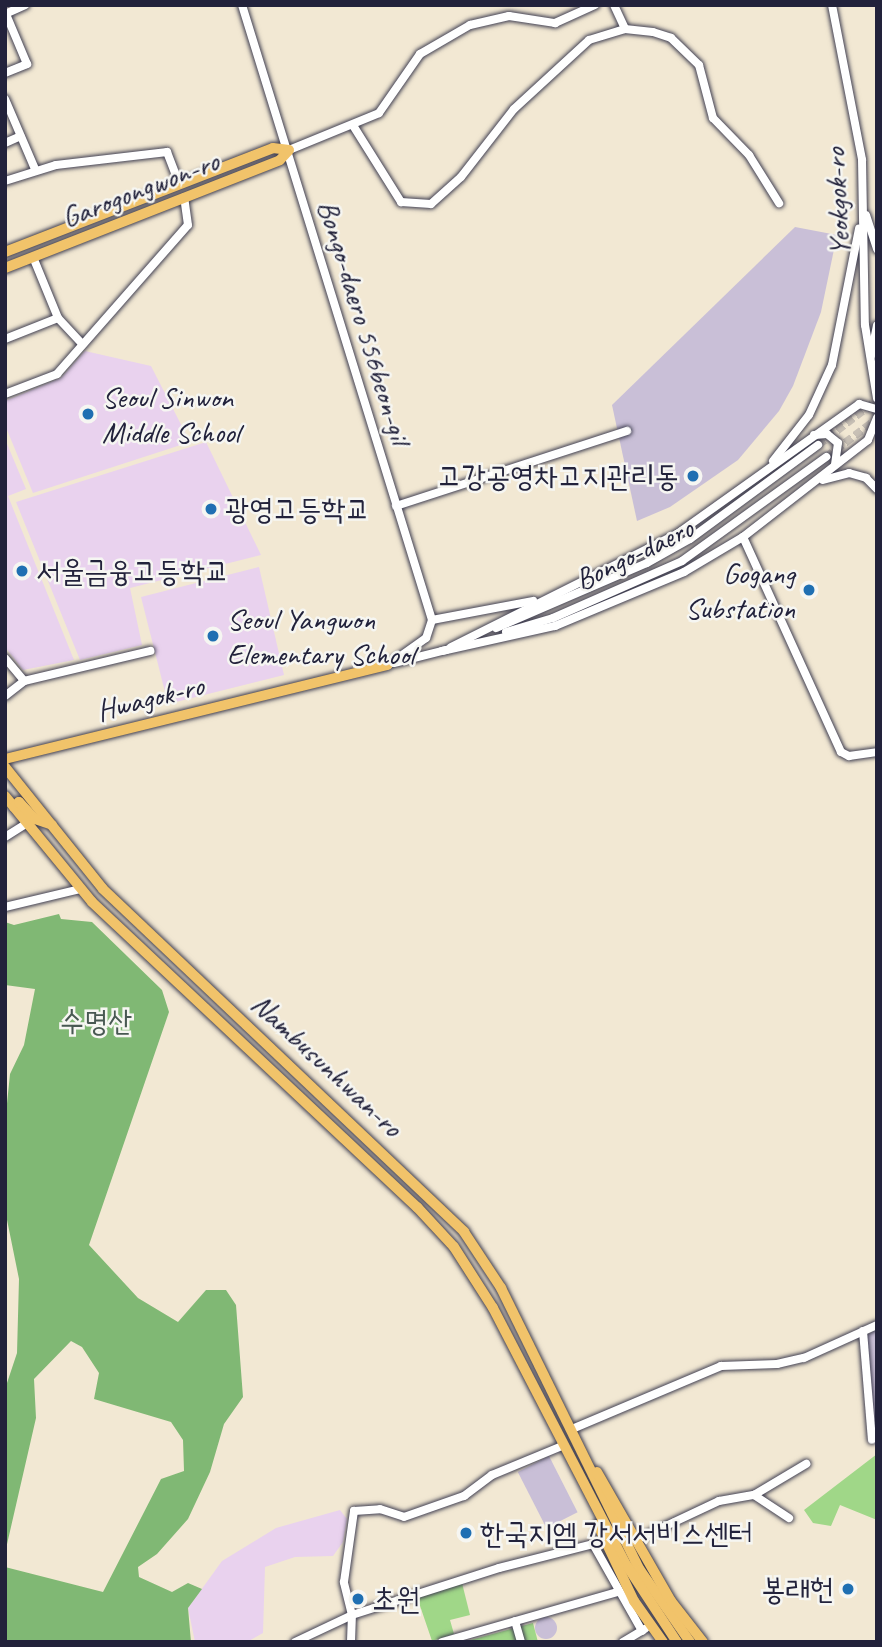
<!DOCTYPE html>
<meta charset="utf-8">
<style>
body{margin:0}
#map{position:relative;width:882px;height:1647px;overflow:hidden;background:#f2e8d3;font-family:Caveat,"Poor Story",sans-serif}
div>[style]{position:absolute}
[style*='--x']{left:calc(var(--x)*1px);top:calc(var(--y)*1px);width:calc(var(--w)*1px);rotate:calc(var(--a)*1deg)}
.built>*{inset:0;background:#e9d2ee}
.industrial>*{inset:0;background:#c9bfd7;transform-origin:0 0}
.round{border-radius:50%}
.green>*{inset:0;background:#a0d788}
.forest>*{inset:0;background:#80b874}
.minor-tunnel>*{height:8px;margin-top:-4px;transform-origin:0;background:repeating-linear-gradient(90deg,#c8c0b5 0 8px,transparent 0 12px)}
.roads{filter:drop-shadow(0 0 2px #414052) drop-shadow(0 0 2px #414052)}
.minor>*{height:8px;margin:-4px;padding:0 4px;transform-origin:4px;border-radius:4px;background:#fff}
.major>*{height:10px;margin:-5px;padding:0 5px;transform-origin:5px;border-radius:5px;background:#f1c36a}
.dots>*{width:19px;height:19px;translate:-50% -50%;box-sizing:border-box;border:4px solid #f6f6f2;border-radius:50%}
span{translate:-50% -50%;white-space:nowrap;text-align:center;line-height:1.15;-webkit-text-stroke:5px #f6f6f2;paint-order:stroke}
.street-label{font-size:30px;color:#22223b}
.poi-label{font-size:30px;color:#22223b}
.left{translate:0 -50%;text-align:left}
.right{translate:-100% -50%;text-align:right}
.park-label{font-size:30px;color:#485852}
.frame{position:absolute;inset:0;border:7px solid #22223b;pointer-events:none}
</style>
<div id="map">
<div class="built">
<div style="clip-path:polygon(85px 351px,151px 366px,190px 442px,33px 493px,5px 425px,5px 401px,61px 378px)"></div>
<div style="clip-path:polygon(5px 439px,26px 489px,8px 496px,74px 660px,23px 670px,5px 647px)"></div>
<div style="clip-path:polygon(206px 442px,261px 555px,130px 588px,142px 645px,80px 660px,16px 502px)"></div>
<div style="clip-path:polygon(259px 567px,284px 675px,176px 702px,166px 696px,141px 597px)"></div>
<div style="clip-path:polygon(340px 1510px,347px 1519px,343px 1542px,333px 1556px,295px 1557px,265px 1567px,263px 1633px,247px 1642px,195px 1642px,188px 1608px,222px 1561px,276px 1528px)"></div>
</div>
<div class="industrial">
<div style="clip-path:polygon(795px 227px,837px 235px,821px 312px,793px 386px,779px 411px,738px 460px,670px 507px,637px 521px,612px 405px)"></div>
<div style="clip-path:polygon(877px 1329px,877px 1447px,875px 1447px,867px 1335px)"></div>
<div style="left:549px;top:1456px;width:63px;height:35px;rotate:63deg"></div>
<div class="round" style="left:535px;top:1617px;width:22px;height:22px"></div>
</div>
<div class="green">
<div style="clip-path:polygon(877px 1454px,877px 1520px,840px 1505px,831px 1526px,813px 1523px,804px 1510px)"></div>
<div style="clip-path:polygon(462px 1583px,470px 1615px,450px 1620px,454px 1634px,432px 1641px,417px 1597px)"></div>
<div style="clip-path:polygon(533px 1623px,538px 1642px,463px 1642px)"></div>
</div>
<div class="forest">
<div style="clip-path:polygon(59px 914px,61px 919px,92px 922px,162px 990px,169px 1012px,89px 1245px,138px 1298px,178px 1322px,206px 1290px,226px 1290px,236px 1305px,243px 1397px,224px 1424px,210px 1472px,188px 1519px,157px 1554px,138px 1567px,139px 1577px,172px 1592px,188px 1583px,202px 1589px,188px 1608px,191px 1642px,5px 1642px,5px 1567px,103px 1592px,161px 1479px,184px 1471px,183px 1440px,171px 1422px,94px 1399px,99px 1373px,82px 1347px,71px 1341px,34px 1379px,36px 1418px,5px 1553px,5px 1389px,17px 1353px,19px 1279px,5px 1210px,5px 1123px,10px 1074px,24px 1045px,35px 989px,5px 985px,5px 922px,14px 925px)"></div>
</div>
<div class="minor-tunnel">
<div style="--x:818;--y:445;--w:74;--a:-37.3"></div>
<div style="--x:826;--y:457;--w:64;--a:-36.7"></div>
</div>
<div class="roads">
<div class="minor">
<div style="--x:242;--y:5;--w:644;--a:72.83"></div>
<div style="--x:432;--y:620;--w:19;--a:108"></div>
<div style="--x:426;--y:638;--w:47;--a:144.6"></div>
<div style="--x:614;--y:5;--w:26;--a:65"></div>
<div style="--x:832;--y:5;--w:158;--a:79"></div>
<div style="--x:862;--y:160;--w:165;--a:89"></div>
<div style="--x:865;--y:325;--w:74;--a:80.7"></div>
<div style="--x:5;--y:14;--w:22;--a:-24"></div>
<div style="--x:5;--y:73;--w:24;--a:-22"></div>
<div style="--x:27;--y:64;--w:54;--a:-112.8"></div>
<div style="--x:5;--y:99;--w:76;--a:66.8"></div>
<div style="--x:354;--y:127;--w:89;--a:57.9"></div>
<div style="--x:401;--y:202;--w:30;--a:4"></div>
<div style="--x:431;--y:204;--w:40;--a:-42"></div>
<div style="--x:461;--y:177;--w:86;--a:-52.1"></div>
<div style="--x:514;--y:109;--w:102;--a:-42.6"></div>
<div style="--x:589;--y:40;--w:38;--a:-17"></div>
<div style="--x:625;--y:29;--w:28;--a:6"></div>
<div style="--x:653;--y:32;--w:19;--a:18"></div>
<div style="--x:671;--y:38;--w:39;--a:44"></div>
<div style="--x:699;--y:65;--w:55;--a:75.2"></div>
<div style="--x:713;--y:118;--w:52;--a:45.8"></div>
<div style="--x:749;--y:155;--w:57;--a:58"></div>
<div style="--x:5;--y:143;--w:17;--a:-24"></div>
<div style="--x:289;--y:150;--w:97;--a:-22.3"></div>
<div style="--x:379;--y:113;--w:72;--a:-55.2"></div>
<div style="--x:420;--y:54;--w:58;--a:-30.1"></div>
<div style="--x:470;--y:25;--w:40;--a:-13"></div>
<div style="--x:509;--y:16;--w:47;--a:8.7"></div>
<div style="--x:555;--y:23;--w:44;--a:-24.2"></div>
<div style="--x:5;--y:181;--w:53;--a:-17.4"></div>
<div style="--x:56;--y:165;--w:112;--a:-6.7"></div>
<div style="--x:167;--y:152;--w:34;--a:69"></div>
<div style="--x:866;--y:215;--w:36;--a:72"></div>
<div style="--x:33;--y:257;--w:66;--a:67.7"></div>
<div style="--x:58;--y:318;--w:34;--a:47"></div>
<div style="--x:5;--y:339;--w:57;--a:-21.6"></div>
<div style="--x:871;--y:356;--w:31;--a:-79"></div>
<div style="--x:5;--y:394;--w:56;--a:-21"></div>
<div style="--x:57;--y:374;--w:198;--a:-48.7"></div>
<div style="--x:188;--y:225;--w:28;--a:-98"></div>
<div style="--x:814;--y:435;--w:13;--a:-4"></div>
<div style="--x:827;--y:434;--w:14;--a:39"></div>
<div style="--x:838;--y:443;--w:22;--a:98"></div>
<div style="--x:773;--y:461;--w:58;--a:-52"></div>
<div style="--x:809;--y:415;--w:55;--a:-65.3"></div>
<div style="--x:832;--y:365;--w:139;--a:-78.8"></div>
<div style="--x:823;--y:480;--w:27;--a:-15"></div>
<div style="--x:849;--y:473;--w:18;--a:16"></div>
<div style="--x:866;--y:478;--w:16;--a:45"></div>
<div style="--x:396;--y:506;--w:243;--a:-18"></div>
<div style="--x:743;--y:537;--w:236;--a:65.5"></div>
<div style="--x:841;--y:752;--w:9;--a:27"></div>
<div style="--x:849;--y:756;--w:28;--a:-8"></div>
<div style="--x:432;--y:620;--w:103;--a:-10.7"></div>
<div style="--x:496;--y:628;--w:164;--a:-23.3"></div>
<div style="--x:647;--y:563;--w:49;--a:-29.2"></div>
<div style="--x:690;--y:539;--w:159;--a:-36.3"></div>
<div style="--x:506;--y:632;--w:49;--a:-16.6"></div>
<div style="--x:553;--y:618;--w:141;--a:-23.8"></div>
<div style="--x:682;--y:561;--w:178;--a:-35.8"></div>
<div style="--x:451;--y:647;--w:253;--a:-26.6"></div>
<div style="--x:677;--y:534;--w:224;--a:-35.5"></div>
<div style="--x:859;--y:404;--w:19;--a:16"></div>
<div style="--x:442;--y:651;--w:116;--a:-12.5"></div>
<div style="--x:555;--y:626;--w:140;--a:-22.7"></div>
<div style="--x:684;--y:572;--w:69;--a:-30.7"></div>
<div style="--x:743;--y:537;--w:158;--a:-37.8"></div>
<div style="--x:868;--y:440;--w:24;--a:-68"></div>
<div style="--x:5;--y:658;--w:30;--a:50"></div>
<div style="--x:394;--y:663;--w:54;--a:-14"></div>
<div style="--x:5;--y:696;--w:24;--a:-38"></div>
<div style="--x:24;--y:681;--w:130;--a:-13.4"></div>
<div style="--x:5;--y:837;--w:26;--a:-32"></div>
<div style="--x:5;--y:907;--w:77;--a:-13.5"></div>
<div style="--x:863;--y:1331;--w:109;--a:85.3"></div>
<div style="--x:572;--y:1429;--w:162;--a:-22.9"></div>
<div style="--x:721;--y:1366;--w:56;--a:-2"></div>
<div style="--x:777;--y:1364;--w:28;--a:-13"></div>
<div style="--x:804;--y:1358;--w:80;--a:-24.3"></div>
<div style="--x:754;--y:1495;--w:61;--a:-30.8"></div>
<div style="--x:636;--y:1540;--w:92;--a:-25.2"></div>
<div style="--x:719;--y:1501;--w:36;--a:-10"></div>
<div style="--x:754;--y:1495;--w:42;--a:33.3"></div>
<div style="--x:593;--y:1544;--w:100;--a:60.6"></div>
<div style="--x:515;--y:1621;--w:22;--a:74"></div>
<div style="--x:295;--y:1642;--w:63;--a:-25.3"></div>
<div style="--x:352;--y:1615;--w:154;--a:-17.7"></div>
<div style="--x:499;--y:1568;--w:109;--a:-14.3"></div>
<div style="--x:351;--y:1642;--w:27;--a:-88"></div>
<div style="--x:352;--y:1615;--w:34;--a:-104"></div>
<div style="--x:344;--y:1582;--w:72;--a:-82"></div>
<div style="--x:354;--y:1511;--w:26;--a:-4"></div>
<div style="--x:380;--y:1509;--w:25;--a:18"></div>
<div style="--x:404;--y:1517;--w:64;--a:-19.3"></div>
<div style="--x:464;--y:1496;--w:35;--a:-37"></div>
<div style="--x:492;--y:1475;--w:76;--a:-22.5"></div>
<div style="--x:442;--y:1642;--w:182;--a:-15.9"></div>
<div style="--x:623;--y:1642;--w:26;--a:-31"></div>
</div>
<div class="major">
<div style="--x:5;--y:252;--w:287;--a:-21.2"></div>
<div style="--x:273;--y:148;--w:16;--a:7"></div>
<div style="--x:5;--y:268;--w:295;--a:-21.4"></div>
<div style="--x:280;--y:160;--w:13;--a:-48"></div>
<div style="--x:5;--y:759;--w:394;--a:-13.8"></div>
<div style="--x:5;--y:767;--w:156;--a:51.2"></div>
<div style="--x:103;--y:889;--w:498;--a:43.5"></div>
<div style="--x:464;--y:1232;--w:67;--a:56.5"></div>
<div style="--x:501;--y:1288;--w:314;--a:63.8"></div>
<div style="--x:640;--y:1570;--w:88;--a:55.2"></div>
<div style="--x:5;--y:796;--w:137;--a:50.6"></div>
<div style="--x:92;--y:902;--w:446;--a:43.2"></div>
<div style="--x:417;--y:1207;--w:54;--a:47.2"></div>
<div style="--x:454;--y:1247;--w:72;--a:57.4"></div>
<div style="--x:493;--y:1308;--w:291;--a:62.6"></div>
<div style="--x:627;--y:1566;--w:91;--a:56.7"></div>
<div style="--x:14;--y:807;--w:7;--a:-45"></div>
<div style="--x:19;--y:802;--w:23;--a:47"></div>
<div style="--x:35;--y:819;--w:18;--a:19"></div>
<div style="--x:597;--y:1472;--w:149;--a:60.2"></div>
<div style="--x:671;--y:1601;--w:52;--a:52"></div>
<div style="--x:598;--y:1525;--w:84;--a:64.7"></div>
<div style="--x:634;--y:1601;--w:50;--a:54.7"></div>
</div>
</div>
<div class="dots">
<div style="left:88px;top:414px;background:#1f6fb2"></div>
<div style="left:693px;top:476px;background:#1f6fb2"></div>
<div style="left:211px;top:509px;background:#1f6fb2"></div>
<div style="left:22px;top:571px;background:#1f6fb2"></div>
<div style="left:809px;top:590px;background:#1f6fb2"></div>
<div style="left:213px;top:636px;background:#1f6fb2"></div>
<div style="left:466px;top:1533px;background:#1f6fb2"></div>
<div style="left:848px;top:1589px;background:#1f6fb2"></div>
<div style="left:358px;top:1599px;background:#1f6fb2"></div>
</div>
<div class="street-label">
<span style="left:140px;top:189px;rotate:-21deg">Garogongwon-ro</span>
<span style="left:837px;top:202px;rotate:-93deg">Yeokgok-ro</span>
<span style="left:364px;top:322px;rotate:73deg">Bongo-daero 556beon-gil</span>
<span style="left:634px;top:554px;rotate:-26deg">Bongo-daero</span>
<span style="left:150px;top:698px;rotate:-14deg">Hwagok-ro</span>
<span style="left:327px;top:1065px;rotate:43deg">Nambusunhwan-ro</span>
</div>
<div class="poi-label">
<span class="left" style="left:102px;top:414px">Seoul Sinwon<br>Middle School</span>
<span class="right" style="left:679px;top:476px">고강공영차고지관리동</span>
<span class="left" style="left:225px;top:509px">광영고등학교</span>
<span class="left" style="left:36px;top:571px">서울금융고등학교</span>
<span class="right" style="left:795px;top:590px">Gogang<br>Substation</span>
<span class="left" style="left:227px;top:636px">Seoul Yangwon<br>Elementary School</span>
<span class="left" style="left:480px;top:1533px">한국지엠 강서서비스센터</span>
<span class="right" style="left:834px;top:1589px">봉래헌</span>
<span class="left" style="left:372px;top:1599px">초원</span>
</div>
<div class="park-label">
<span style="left:96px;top:1021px">수명산</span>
</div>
<div class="frame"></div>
</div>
